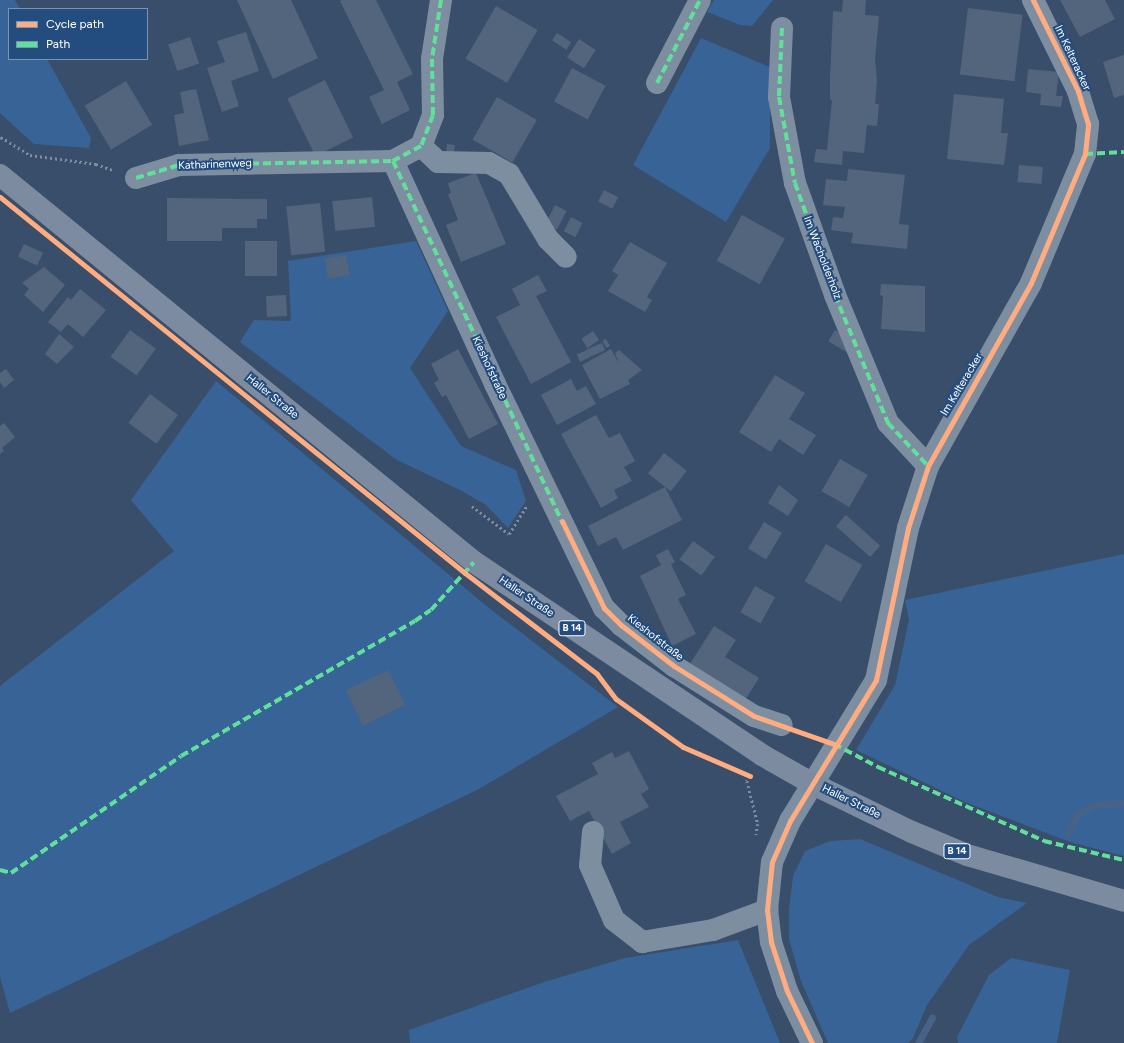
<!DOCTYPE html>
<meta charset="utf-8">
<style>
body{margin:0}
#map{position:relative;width:1124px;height:1043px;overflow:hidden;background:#384e6a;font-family:Figtree,sans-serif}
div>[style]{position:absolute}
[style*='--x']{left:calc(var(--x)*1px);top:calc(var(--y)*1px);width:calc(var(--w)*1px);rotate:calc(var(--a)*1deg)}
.green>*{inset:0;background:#376396}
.stream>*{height:7px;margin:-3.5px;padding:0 3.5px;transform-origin:3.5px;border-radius:3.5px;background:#466387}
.building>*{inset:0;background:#53657c;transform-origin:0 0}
.path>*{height:2.5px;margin-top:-1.25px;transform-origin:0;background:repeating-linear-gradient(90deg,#7e8ea1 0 2px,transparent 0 5px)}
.minor>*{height:22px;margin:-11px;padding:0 11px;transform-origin:11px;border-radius:11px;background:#7e8ea1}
.major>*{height:22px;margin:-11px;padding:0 11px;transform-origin:11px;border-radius:11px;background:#7c8b9f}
.quiet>*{height:4px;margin-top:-2px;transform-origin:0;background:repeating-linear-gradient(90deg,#60e19b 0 8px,transparent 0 12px)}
.cycleway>*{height:5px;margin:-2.5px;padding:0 2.5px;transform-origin:2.5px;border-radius:2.5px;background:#ffac80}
span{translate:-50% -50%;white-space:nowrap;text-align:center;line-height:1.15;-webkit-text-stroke:4px #234c7f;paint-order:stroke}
.shield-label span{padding:1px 3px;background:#234c7f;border:1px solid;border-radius:3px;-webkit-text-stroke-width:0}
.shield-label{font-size:10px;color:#fff;font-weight:700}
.street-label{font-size:11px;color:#fff}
.legend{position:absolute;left:8px;top:8px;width:140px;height:52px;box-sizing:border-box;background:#234c7f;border:1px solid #7b94b2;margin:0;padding:5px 7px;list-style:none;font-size:12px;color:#fff}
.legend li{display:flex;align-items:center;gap:8px;height:20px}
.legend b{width:20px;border:1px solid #7b94b2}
</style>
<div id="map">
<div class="green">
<div style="clip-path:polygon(0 0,15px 0,20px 9px,9px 9px,9px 59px,47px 59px,91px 138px,89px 148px,34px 144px,0 113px)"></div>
<div style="clip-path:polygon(714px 0,773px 0,752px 26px,740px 25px,707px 12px)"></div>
<div style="clip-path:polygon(701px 38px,770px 67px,770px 148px,726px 222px,633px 165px)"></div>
<div style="clip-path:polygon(416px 241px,448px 311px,410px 368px,461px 446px,516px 470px,526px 501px,508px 528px,486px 505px,460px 490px,397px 460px,240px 342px,254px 320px,291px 321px,288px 261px)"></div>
<div style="clip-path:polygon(216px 381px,489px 608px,618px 707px,479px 789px,10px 1013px,0 977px,0 686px,174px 551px,131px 500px)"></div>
<div style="clip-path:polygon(1124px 554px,1124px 856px,1070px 842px,965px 802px,856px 750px,895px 685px,909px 620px,905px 600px)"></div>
<div style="clip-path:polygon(860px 839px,998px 897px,1027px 903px,969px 945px,927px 1005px,913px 1038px,908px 1043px,828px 1043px,801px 981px,789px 939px,789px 908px,793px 876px,805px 851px,830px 841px)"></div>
<div style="clip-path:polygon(738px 940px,780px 1043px,410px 1043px,409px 1030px,544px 982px,625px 958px)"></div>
<div style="clip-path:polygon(1011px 958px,1070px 970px,1057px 1043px,958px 1043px,957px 1037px,989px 975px)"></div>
</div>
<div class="stream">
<div style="--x:1068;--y:832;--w:21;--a:-61"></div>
<div style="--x:1078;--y:814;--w:17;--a:-31"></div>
<div style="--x:1093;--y:805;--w:31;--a:-4"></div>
<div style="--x:918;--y:1043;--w:29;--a:-61"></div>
</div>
<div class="building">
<div style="clip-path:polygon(237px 0,291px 0,318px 58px,273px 79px)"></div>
<div style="clip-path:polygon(343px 0,376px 0,413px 74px,397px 82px,410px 110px,382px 124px,369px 97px,384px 90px,340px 1px)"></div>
<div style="clip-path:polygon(843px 0,866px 0,865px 15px,879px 16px,875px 59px,877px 81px,875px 104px,879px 104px,877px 126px,867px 125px,864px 153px,843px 151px,842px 165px,814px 162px,816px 149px,827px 150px,832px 100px,830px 100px,830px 77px,833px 11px,842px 12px)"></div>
<div style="clip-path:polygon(1060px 0,1105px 0,1115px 19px,1080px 37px)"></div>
<div style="left:496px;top:6px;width:48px;height:61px;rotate:30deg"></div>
<div style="left:968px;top:8px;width:55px;height:67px;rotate:7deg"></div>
<div style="clip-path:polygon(246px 32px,259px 71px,231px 81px,239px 106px,222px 112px,207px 68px,225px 62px,217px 41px)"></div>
<div style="left:557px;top:33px;width:17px;height:9px;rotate:33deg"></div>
<div style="left:190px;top:37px;width:28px;height:23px;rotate:71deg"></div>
<div style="left:579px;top:39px;width:20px;height:22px;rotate:33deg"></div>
<div style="clip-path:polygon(1124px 55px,1124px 95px,1114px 98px,1103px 62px)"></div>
<div style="left:572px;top:68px;width:38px;height:38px;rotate:28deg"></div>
<div style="clip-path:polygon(1028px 69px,1059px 72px,1056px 96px,1063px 96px,1061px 107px,1040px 105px,1041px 94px,1026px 92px)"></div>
<div style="left:325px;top:80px;width:64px;height:42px;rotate:64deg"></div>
<div style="left:126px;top:81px;width:51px;height:48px;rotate:59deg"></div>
<div style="clip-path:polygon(196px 89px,209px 140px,179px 146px,174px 115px,184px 113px,180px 92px)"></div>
<div style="clip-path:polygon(954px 94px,1004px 99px,1001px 133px,1008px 133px,1004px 165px,947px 159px)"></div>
<div style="left:497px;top:97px;width:46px;height:49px;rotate:30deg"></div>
<div style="left:447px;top:144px;width:8px;height:12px;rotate:7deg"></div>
<div style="left:1019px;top:165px;width:24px;height:17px;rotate:5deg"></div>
<div style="clip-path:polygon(848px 169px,905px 175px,899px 224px,909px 225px,907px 249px,851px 243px,853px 233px,831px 230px,833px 217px,843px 218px,845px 207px,823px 205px,826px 179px,847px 181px)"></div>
<div style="clip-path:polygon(476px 173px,506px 244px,461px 262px,446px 225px,458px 220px,448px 194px,451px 193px,448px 183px)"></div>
<div style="left:604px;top:190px;width:16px;height:13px;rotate:27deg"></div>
<div style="left:372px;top:197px;width:30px;height:40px;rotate:84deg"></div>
<div style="clip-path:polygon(167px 198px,267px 199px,267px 219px,257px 219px,257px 228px,222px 228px,222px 241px,167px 241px)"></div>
<div style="left:320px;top:203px;width:49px;height:34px;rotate:84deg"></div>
<div style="left:555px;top:205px;width:13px;height:21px;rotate:27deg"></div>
<div style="left:742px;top:215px;width:49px;height:52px;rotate:29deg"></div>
<div style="left:571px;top:217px;width:13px;height:16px;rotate:27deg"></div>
<div style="left:245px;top:241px;width:32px;height:35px"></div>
<div style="clip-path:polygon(630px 242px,667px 263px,647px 297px,652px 300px,645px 312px,608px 291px,618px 275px,612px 271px)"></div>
<div style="left:24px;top:244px;width:21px;height:14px;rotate:25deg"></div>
<div style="left:346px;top:255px;width:20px;height:22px;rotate:79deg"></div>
<div style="clip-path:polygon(44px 267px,65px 285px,43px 312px,24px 295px,29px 289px,22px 283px)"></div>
<div style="clip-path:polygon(538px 275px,547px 291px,536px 296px,571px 362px,531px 384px,496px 317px,520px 305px,512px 289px)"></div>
<div style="clip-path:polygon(881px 284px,925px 286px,925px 332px,881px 329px,883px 296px,880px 295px)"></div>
<div style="clip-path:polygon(80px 289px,106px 310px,83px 337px,68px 324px,61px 332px,48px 322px,68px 297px,71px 300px)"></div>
<div style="left:286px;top:295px;width:21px;height:20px;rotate:87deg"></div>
<div style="left:130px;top:330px;width:32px;height:33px;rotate:36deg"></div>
<div style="left:835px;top:330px;width:21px;height:13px;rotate:31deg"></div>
<div style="left:593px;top:331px;width:11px;height:14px;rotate:56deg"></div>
<div style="clip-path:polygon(59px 334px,74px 347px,57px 364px,45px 354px)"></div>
<div style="left:606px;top:339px;width:8px;height:4px;rotate:60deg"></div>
<div style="left:602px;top:343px;width:8px;height:17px;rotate:67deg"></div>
<div style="clip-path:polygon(458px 349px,498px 424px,469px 439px,446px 395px,442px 397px,434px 383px,439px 380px,431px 364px)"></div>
<div style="clip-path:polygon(611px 349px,619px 364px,615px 353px,619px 350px,642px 370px,628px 380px,630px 384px,600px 399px,582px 365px)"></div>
<div style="left:587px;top:350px;width:8px;height:11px;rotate:67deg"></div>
<div style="clip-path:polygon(6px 369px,14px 380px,4px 388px,0 382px,0 373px)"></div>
<div style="clip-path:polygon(775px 375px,805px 393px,789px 419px,816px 435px,803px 455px,779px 439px,771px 452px,739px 432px)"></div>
<div style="clip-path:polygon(571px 379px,577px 391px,586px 386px,596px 404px,557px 425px,541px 395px)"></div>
<div style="left:150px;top:394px;width:35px;height:36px;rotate:37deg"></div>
<div style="clip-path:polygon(596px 415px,609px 438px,620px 433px,635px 461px,624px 467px,632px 481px,614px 490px,618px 498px,601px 508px,561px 434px)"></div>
<div style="clip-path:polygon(4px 423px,15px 437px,2px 448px,4px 451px,0 454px,0 426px)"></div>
<div style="left:664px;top:453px;width:29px;height:26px;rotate:38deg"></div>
<div style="left:840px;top:459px;width:32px;height:37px;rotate:30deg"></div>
<div style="clip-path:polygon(779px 485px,798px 500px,788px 516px,768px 503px)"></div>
<div style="clip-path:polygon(665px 487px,682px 520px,623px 550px,616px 537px,598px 546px,588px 526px)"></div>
<div style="left:846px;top:515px;width:46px;height:15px;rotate:42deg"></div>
<div style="left:764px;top:522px;width:21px;height:31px;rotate:31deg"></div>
<div style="left:693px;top:541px;width:27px;height:23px;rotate:36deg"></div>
<div style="left:826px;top:544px;width:42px;height:43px;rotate:30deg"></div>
<div style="clip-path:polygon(668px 549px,675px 562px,671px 564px,686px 595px,678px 599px,696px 634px,672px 646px,640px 576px,661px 565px,656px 555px)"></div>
<div style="left:755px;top:586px;width:23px;height:30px;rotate:29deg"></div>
<div style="clip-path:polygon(714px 626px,736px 640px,725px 657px,759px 678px,742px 705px,686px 670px)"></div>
<div style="left:388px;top:670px;width:39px;height:47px;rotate:64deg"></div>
<div style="clip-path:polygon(629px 751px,649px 789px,641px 794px,649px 807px,620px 822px,631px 843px,612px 854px,589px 811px,570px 821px,556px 796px,598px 774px,592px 763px,612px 752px,615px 758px)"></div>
</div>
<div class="path">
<div style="--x:0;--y:139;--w:2;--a:-63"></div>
<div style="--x:1;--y:137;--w:34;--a:32"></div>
<div style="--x:30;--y:155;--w:67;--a:7.8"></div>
<div style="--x:96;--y:164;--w:20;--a:20"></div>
<div style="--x:472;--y:506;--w:46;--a:37.1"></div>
<div style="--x:509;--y:534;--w:34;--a:-58"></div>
<div style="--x:750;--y:776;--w:6;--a:121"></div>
<div style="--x:747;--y:781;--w:44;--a:75.7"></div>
<div style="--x:758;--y:824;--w:11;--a:100"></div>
</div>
<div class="minor">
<div style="--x:441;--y:0;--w:60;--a:98.7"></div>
<div style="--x:432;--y:59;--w:56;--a:89"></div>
<div style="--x:433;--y:115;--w:33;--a:111"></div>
<div style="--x:421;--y:146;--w:32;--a:152"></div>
<div style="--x:393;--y:161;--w:245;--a:65.4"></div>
<div style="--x:495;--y:384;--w:249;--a:64.1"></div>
<div style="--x:604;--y:608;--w:24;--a:45"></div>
<div style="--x:621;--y:625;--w:67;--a:37.7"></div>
<div style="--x:674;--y:666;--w:94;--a:32"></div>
<div style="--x:754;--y:716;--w:29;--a:18"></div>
<div style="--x:782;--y:28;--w:69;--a:92.5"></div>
<div style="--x:779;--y:97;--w:87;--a:79.5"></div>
<div style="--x:795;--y:183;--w:119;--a:70.3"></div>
<div style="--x:835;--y:295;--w:139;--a:67.5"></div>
<div style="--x:888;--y:423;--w:59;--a:47.1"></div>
<div style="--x:657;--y:83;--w:93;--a:-62.6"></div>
<div style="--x:421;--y:146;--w:23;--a:43"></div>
<div style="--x:438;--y:162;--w:51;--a:1.1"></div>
<div style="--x:489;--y:163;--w:23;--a:29"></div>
<div style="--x:509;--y:174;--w:76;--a:59"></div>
<div style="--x:548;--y:239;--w:25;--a:45"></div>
<div style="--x:136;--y:178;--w:45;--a:-16.8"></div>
<div style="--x:179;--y:165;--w:214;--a:-1.1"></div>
<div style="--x:593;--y:832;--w:33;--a:95"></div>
<div style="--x:590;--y:865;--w:60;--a:66.4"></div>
<div style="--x:614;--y:920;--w:36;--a:38"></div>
<div style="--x:642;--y:942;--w:72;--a:-9.6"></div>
<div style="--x:713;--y:930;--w:58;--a:-20.3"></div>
<div style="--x:812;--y:1043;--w:58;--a:-115.7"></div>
<div style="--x:787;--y:991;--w:52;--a:-108.1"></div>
<div style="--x:771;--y:942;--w:32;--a:-97"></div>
<div style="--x:767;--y:910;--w:48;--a:-84.1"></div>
<div style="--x:772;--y:862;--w:45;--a:-66.3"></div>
<div style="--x:790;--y:821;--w:165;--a:-58.6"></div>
<div style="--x:876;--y:680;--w:155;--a:-78.1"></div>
<div style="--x:908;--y:528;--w:65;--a:-72.1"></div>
<div style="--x:928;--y:466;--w:210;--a:-60.6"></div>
<div style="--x:1031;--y:283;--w:140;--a:-67.3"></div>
<div style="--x:1085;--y:154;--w:30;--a:-84"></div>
<div style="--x:1088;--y:124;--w:34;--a:-107"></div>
<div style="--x:1078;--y:91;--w:102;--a:-116.3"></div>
</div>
<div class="major">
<div style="--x:0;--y:175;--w:612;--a:39.23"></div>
<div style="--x:474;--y:562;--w:347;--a:33.8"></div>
<div style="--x:762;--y:755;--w:59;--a:29.6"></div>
<div style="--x:813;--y:784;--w:110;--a:25.9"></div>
<div style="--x:912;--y:832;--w:60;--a:22.7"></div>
<div style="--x:967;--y:855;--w:164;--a:16.3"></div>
</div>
<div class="quiet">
<div style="--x:441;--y:0;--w:60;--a:98.7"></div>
<div style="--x:432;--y:59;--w:56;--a:89"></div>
<div style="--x:433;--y:115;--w:33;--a:111"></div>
<div style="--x:421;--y:146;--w:32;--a:152"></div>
<div style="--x:393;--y:161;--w:401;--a:64.9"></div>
<div style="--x:782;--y:28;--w:69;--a:92.5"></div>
<div style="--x:779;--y:97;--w:87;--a:79.5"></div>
<div style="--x:795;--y:183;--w:119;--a:70.3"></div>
<div style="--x:835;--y:295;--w:139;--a:67.5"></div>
<div style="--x:888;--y:423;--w:59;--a:47.1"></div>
<div style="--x:657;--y:83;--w:93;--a:-62.6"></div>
<div style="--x:1085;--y:154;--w:39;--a:-3"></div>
<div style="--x:136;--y:178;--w:45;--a:-16.8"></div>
<div style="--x:179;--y:165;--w:214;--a:-1.1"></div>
<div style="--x:834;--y:744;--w:50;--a:27.6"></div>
<div style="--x:878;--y:767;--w:182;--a:24"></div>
<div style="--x:1044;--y:841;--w:82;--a:13.4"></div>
<div style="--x:0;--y:870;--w:11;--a:15"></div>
<div style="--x:11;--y:873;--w:206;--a:-34.5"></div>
<div style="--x:181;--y:756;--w:270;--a:-30"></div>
<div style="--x:415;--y:621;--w:19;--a:-35"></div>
<div style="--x:431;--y:610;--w:64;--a:-48.1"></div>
</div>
<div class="cycleway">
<div style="--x:0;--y:197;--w:598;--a:38.96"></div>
<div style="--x:465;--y:573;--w:166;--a:37.4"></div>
<div style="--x:597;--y:674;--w:31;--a:53"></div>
<div style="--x:616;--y:699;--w:82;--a:35.6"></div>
<div style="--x:683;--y:747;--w:73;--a:23.4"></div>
<div style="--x:562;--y:521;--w:97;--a:64.2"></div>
<div style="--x:604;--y:608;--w:24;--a:45"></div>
<div style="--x:621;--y:625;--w:67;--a:37.7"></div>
<div style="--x:674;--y:666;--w:94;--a:32"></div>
<div style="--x:754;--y:716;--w:88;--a:19.3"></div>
<div style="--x:812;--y:1043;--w:58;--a:-115.7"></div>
<div style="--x:787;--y:991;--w:52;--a:-108.1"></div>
<div style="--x:771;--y:942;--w:32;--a:-97"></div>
<div style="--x:767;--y:910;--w:48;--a:-84.1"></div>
<div style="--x:772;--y:862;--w:45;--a:-66.3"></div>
<div style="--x:790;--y:821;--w:165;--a:-58.6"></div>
<div style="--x:876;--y:680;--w:155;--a:-78.1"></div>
<div style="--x:908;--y:528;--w:65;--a:-72.1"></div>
<div style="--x:928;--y:466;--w:210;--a:-60.6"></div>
<div style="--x:1031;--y:283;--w:140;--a:-67.3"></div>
<div style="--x:1085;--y:154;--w:30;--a:-84"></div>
<div style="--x:1088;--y:124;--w:34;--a:-107"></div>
<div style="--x:1078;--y:91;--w:102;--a:-116.3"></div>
</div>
<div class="shield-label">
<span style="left:572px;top:628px">B 14</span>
<span style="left:957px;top:851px">B 14</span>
</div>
<div class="street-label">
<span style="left:1072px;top:58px;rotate:65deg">Im Kelteracker</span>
<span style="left:215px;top:165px;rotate:-2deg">Katharinenweg</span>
<span style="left:822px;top:258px;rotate:69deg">Im Wacholderholz</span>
<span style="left:489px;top:368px;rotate:65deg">Kieshofstraße</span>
<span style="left:962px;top:385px;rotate:-59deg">Im Kelteracker</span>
<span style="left:272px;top:397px;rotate:39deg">Haller Straße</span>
<span style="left:526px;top:597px;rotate:34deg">Haller Straße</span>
<span style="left:655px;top:638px;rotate:38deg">Kieshofstraße</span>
<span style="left:851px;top:802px;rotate:26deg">Haller Straße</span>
</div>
<ul class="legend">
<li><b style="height:5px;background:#ffac80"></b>Cycle path</li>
<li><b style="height:5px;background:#60e19b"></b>Path</li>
</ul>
</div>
